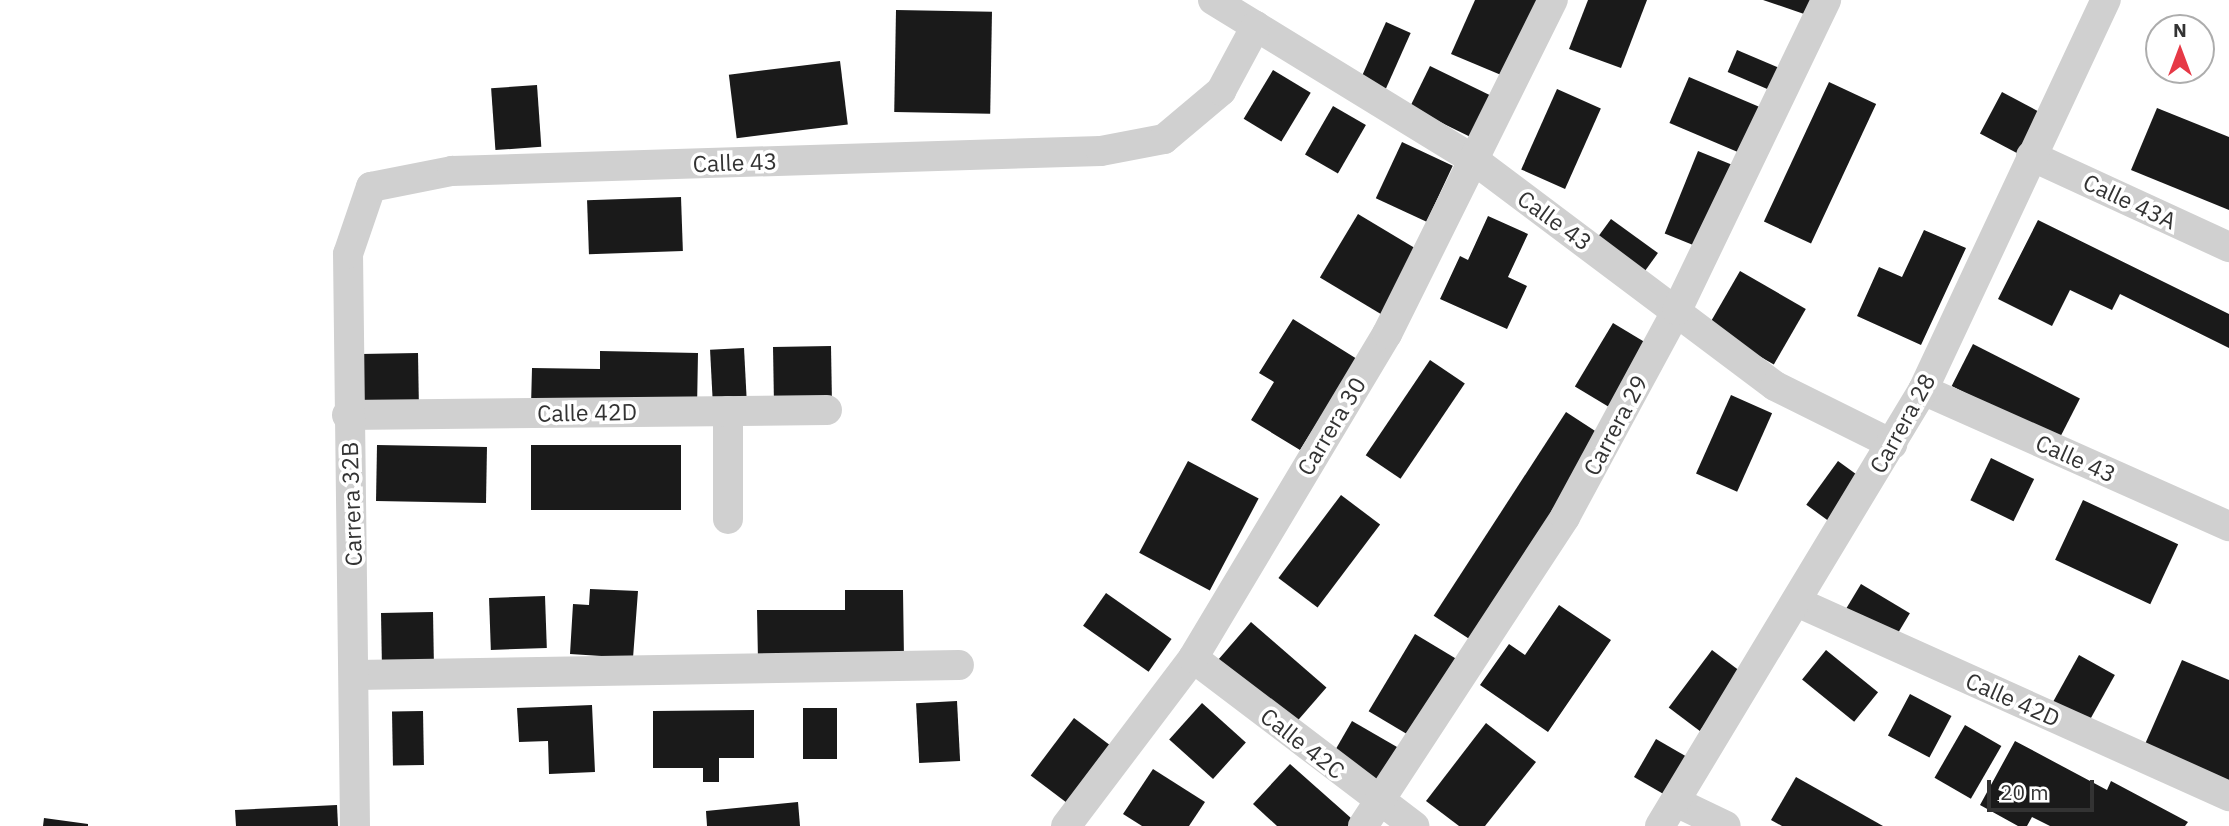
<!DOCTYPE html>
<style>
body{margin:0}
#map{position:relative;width:2229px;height:826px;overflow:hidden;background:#fff;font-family:"IBM Plex Sans",sans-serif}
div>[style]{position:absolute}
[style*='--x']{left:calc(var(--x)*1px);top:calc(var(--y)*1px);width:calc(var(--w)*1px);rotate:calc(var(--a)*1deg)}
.building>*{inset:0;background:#1a1a1a;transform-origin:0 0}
.street>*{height:30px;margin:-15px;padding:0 15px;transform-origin:15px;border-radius:15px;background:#d0d0d0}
span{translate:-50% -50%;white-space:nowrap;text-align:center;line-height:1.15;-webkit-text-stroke:7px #fff;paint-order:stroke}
.street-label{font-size:23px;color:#333}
.north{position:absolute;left:2145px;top:14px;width:70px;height:70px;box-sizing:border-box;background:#fff;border:2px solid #adadad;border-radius:50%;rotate:0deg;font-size:19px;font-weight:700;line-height:28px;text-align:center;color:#333}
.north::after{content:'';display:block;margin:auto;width:24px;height:32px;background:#e63946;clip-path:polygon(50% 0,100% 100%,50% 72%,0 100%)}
.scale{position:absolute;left:1987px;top:780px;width:107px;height:32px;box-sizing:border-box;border:4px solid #333;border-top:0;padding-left:9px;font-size:21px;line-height:24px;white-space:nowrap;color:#333;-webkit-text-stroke:5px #fff;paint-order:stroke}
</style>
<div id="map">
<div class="building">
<div style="clip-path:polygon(1475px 0,1548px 0,1513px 80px,1451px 54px)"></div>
<div style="clip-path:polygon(1588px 0,1647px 0,1621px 68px,1569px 49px)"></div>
<div style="clip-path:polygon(1763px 0,1812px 0,1807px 15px)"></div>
<div style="left:896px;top:10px;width:96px;height:102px;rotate:1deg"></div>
<div style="left:1386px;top:22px;width:27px;height:61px;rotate:24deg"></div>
<div style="left:1737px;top:50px;width:50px;height:24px;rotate:23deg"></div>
<div style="left:840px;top:61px;width:64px;height:112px;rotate:83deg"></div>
<div style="left:1430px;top:66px;width:76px;height:46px;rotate:26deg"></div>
<div style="left:1273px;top:70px;width:44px;height:57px;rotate:31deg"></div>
<div style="left:1689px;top:77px;width:78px;height:50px;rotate:23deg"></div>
<div style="left:1829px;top:82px;width:52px;height:154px;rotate:25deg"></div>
<div style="left:537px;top:85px;width:62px;height:46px;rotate:86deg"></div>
<div style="left:1557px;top:89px;width:48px;height:88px;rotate:24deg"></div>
<div style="left:2002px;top:92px;width:45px;height:47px;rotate:28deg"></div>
<div style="left:1333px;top:106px;width:38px;height:56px;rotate:30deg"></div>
<div style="clip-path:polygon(2157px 108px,2229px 137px,2229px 210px,2131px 170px)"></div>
<div style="left:1402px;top:142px;width:56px;height:62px;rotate:25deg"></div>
<div style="left:1698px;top:151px;width:42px;height:89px;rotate:22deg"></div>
<div style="left:681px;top:197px;width:54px;height:94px;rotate:88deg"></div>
<div style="left:1358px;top:214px;width:74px;height:74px;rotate:31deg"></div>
<div style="clip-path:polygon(1488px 216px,1528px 234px,1508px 277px,1527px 286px,1507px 329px,1440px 299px,1460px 256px,1468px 260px)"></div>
<div style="left:1611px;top:219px;width:58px;height:31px;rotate:36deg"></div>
<div style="clip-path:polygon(2038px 220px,2229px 314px,2229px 348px,2120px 294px,2112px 310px,2070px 290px,2052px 326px,1998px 299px)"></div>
<div style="clip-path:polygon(1924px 230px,1966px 248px,1921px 345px,1857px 316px,1879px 267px,1902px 277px)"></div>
<div style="left:1740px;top:271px;width:76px;height:64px;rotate:30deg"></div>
<div style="clip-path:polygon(1293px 319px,1357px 359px,1300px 450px,1251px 420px,1274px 382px,1259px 373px)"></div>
<div style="left:1613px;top:323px;width:50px;height:74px;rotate:31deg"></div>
<div style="left:1973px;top:344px;width:120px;height:47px;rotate:27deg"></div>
<div style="left:831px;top:346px;width:50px;height:58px;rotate:89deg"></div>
<div style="left:744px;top:348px;width:56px;height:34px;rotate:87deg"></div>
<div style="clip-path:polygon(600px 351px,698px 353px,697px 409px,531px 406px,532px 368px,600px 369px)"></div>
<div style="left:418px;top:353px;width:50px;height:57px;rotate:89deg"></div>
<div style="left:1430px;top:360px;width:42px;height:115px;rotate:34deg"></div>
<div style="left:1731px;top:395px;width:45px;height:86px;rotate:24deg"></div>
<div style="left:1566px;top:412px;width:49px;height:243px;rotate:33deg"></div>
<div style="left:377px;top:445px;width:110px;height:56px;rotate:1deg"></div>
<div style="left:681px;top:445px;width:65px;height:150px;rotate:90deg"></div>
<div style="left:1991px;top:458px;width:48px;height:47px;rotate:26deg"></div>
<div style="left:1188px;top:461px;width:80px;height:104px;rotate:28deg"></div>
<div style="left:1838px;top:461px;width:31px;height:54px;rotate:36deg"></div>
<div style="left:1341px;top:495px;width:49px;height:104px;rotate:37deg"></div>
<div style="left:2083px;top:500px;width:105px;height:66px;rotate:25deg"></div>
<div style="left:1861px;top:584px;width:57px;height:36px;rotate:31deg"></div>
<div style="clip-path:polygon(590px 589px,638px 591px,633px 658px,570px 654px,573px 604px,589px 605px)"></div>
<div style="clip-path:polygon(845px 590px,903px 590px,904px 660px,758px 661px,757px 610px,845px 610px)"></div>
<div style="left:1106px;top:593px;width:80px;height:40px;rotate:35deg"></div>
<div style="left:545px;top:596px;width:52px;height:56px;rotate:88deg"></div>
<div style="clip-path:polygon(1559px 605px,1611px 640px,1548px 732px,1480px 685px,1509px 644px,1525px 655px)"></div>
<div style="left:433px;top:612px;width:61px;height:52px;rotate:89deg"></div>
<div style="left:1251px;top:622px;width:100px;height:50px;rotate:41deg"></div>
<div style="left:1415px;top:634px;width:48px;height:90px;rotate:31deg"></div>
<div style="left:1712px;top:650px;width:39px;height:72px;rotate:37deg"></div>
<div style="left:1826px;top:650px;width:67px;height:38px;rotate:39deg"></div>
<div style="left:2079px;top:655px;width:41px;height:62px;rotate:29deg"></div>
<div style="clip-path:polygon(2182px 660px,2229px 680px,2229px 789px,2142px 751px)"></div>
<div style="left:1910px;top:694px;width:47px;height:47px;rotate:28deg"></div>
<div style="left:957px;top:701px;width:60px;height:41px;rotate:87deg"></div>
<div style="left:1202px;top:703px;width:59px;height:49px;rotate:42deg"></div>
<div style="clip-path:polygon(592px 705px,595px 772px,549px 774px,548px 741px,519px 742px,517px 708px)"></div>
<div style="left:803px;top:708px;width:34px;height:51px"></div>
<div style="clip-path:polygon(754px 710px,754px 758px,719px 758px,719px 782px,703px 782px,703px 768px,653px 768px,653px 711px)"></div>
<div style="left:423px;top:711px;width:54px;height:31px;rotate:89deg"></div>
<div style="left:1074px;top:718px;width:51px;height:72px;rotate:37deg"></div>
<div style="left:1352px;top:721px;width:61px;height:43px;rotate:30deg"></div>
<div style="clip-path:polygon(1486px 723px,1536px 762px,1485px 826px,1459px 826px,1426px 801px)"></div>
<div style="left:1965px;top:725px;width:42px;height:61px;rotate:30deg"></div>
<div style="left:1656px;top:739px;width:48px;height:44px;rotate:30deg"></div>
<div style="clip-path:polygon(2015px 741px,2107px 790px,2111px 781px,2188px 822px,2185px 826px,2050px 826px,2032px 817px,2027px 826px,2018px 826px,1980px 805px)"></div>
<div style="clip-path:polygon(1290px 764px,1360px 826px,1277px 826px,1253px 804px)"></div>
<div style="clip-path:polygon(1153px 769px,1205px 802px,1189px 826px,1142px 826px,1123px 814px)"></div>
<div style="clip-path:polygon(1796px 777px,1844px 804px,1883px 826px,1782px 826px,1771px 820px)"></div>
<div style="clip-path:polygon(798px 802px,800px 826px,707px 826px,706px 811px)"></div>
<div style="clip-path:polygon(337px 805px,338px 826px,236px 826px,235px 810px)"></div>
<div style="clip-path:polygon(44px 818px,88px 824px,88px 826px,43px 826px)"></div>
</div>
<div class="street">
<div style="--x:1213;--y:0;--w:306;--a:31.5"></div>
<div style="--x:1474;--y:160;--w:376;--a:36.9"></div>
<div style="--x:1775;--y:386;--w:131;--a:26.4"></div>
<div style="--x:2031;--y:156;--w:218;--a:24.7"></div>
<div style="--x:1923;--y:390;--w:335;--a:24"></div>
<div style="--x:728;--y:411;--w:108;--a:90"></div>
<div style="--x:347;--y:415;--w:480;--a:-0.6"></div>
<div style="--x:1797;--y:602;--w:474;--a:24.2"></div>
<div style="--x:1193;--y:658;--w:278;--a:37.2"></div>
<div style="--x:356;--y:675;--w:603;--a:-0.95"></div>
<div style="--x:1676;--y:802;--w:55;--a:25.6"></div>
<div style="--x:355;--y:826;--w:572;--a:-90.7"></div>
<div style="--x:348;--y:254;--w:71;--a:-71.1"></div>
<div style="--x:371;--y:187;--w:83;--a:-11.2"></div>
<div style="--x:452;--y:171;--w:649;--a:-1.77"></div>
<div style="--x:1101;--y:151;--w:64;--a:-10.8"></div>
<div style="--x:1164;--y:139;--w:75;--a:-40.1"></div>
<div style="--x:1221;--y:91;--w:74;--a:-61.7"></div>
<div style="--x:1066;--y:826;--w:211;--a:-52.9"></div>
<div style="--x:1193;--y:658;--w:378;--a:-59.1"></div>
<div style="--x:1387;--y:334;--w:373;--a:-63.6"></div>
<div style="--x:1363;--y:826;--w:369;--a:-56.8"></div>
<div style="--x:1565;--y:517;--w:235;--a:-61.6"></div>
<div style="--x:1677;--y:310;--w:344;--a:-64.3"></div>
<div style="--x:1660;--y:826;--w:509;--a:-58.9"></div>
<div style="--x:1923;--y:390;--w:431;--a:-64.9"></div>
</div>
<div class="street-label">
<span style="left:735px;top:162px;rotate:-2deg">Calle 43</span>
<span style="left:2130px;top:201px;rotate:25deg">Calle 43A</span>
<span style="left:1555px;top:220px;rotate:36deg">Calle 43</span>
<span style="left:587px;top:412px;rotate:-1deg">Calle 42D</span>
<span style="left:1902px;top:423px;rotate:-61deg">Carrera 28</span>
<span style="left:1615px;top:425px;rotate:-62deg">Carrera 29</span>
<span style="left:1331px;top:426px;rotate:-59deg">Carrera 30</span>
<span style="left:2076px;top:458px;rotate:24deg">Calle 43</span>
<span style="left:351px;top:504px;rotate:-92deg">Carrera 32B</span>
<span style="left:2013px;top:699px;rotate:24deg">Calle 42D</span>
<span style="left:1303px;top:743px;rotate:38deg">Calle 42C</span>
</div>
<div class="north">N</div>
<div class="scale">20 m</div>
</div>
